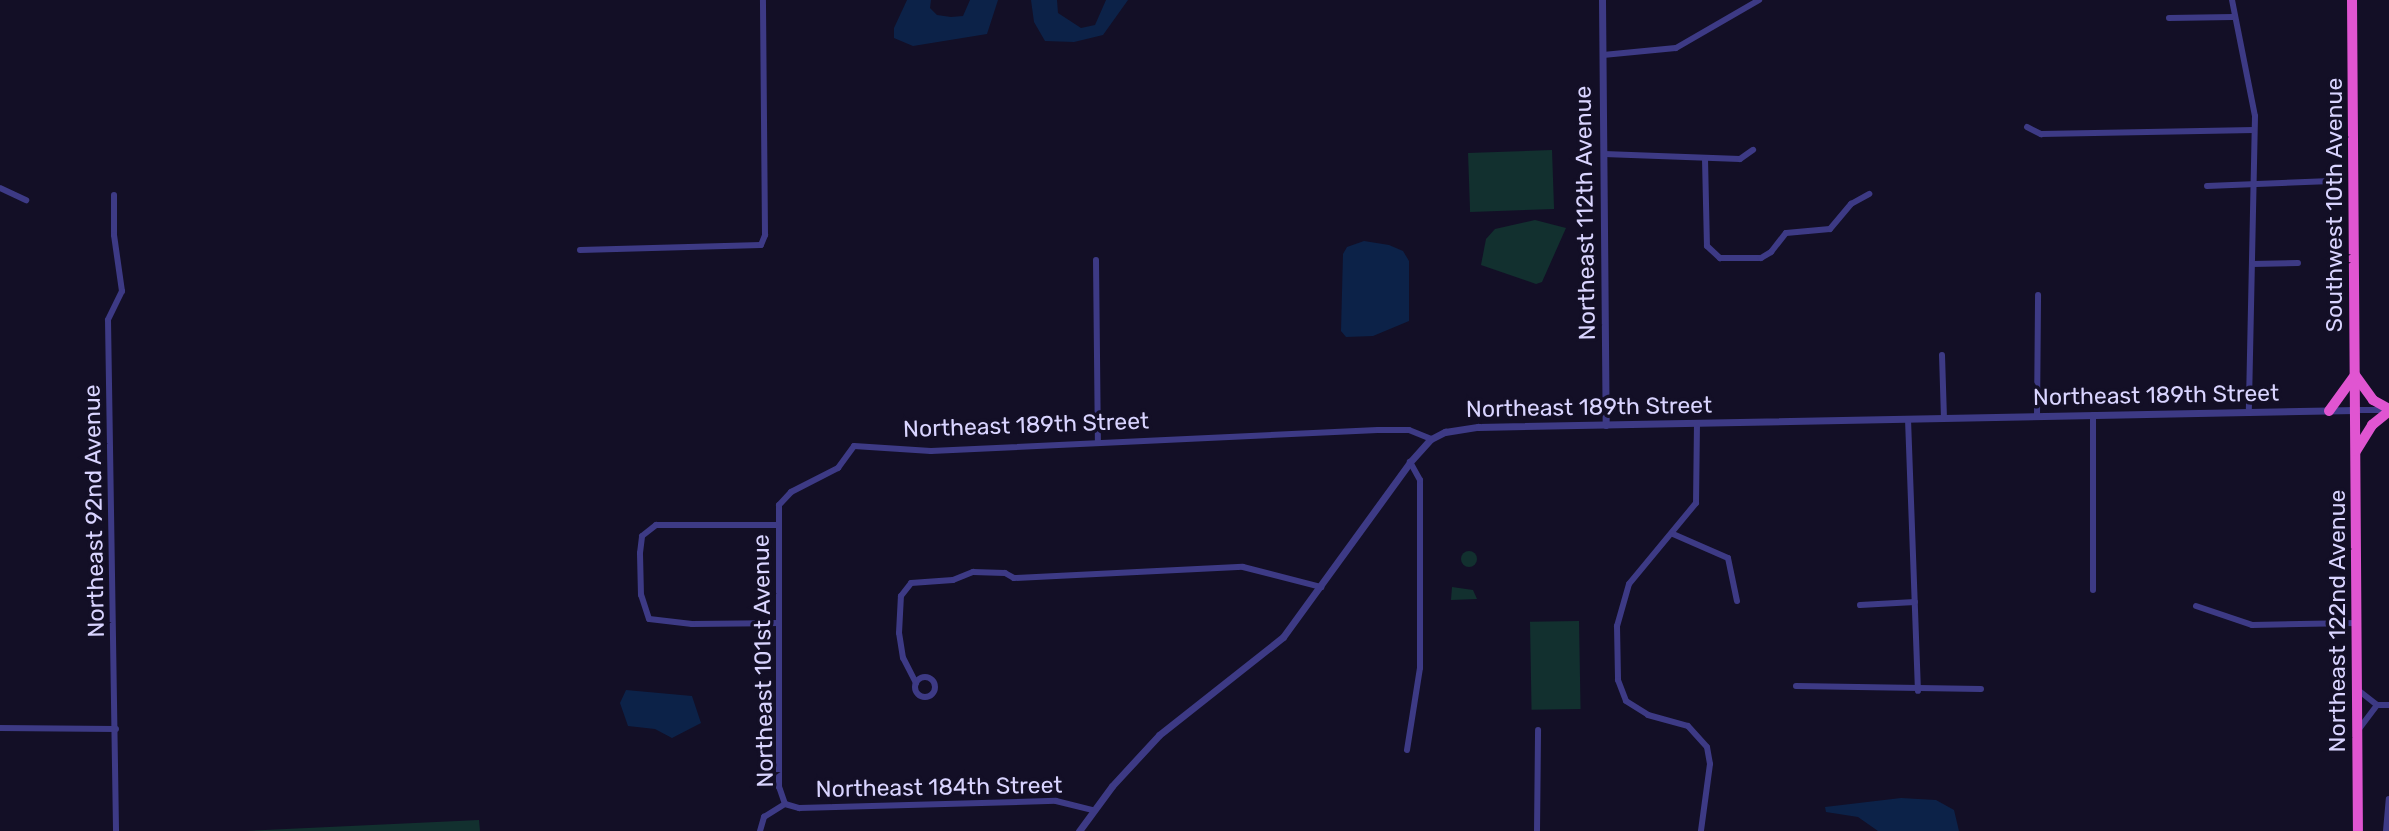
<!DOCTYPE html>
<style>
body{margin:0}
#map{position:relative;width:2389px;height:831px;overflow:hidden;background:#130f26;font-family:Rubik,sans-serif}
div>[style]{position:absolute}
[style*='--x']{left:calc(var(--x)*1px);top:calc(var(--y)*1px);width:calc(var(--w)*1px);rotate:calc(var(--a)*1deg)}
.green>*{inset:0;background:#12302f;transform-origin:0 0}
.round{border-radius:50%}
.water>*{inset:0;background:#0c2248}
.minor>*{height:6px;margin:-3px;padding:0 3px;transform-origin:3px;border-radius:3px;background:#3d3a85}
.minor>.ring{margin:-3px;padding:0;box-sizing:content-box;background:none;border:6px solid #3d3a85;border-radius:50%}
.tertiary>*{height:7px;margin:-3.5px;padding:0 3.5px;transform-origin:3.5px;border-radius:3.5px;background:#3d3a85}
.trunk>*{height:10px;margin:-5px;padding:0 5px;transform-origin:5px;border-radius:5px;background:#e055d1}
span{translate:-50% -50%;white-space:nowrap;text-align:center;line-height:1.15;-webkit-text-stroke:7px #130f26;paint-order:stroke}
.street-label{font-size:23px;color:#d9d4ff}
</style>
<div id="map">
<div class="green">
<div style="left:1552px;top:150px;width:59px;height:84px;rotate:88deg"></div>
<div style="clip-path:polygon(1535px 220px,1566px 228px,1542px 282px,1536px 284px,1481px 265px,1486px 239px,1495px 229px)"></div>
<div class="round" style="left:1461px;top:551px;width:16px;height:16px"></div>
<div style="clip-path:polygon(1452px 587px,1473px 590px,1477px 599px,1451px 600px)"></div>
<div style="left:1579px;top:621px;width:88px;height:49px;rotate:89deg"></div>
<div style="clip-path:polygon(479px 820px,480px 831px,245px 831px)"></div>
</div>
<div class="water">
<div style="clip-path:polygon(907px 0,931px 0,930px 8px,937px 15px,951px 17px,963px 16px,970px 0,998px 0,987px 34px,913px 46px,894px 38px,894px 28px)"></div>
<div style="clip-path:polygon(1031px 0,1057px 0,1058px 13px,1081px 28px,1095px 25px,1106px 0,1128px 0,1103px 35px,1074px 42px,1045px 41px,1034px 22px)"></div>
<div style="clip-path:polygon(1364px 241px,1389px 245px,1403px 251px,1409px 261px,1409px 321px,1373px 336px,1346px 337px,1341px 331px,1343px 254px,1347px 247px)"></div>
<div style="clip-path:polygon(626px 690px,692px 696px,701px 723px,672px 738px,655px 729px,628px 726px,620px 703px)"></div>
<div style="clip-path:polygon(1901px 798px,1936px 800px,1954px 810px,1959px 831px,1878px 831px,1858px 817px,1826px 812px,1825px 807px)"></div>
</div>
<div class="minor">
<div style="--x:2232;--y:0;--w:118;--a:78.8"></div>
<div style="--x:2255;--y:116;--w:296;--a:91.2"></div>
<div style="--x:2169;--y:18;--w:64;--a:-0.9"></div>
<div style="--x:1603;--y:55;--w:73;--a:-5.5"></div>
<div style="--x:1676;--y:48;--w:96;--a:-30"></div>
<div style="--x:2027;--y:127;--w:16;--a:27"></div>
<div style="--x:2041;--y:134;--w:213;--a:-1.1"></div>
<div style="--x:1604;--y:154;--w:136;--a:2.1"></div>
<div style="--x:1740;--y:159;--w:16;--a:-35"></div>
<div style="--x:1705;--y:159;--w:87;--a:88.7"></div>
<div style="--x:1707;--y:246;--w:18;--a:43"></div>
<div style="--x:1720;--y:258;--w:41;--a:0"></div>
<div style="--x:1761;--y:258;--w:12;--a:-31"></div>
<div style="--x:1771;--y:252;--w:24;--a:-52"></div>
<div style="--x:1786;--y:233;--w:44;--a:-5.2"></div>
<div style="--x:1830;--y:229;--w:33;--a:-50"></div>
<div style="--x:1851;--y:204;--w:21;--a:-29"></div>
<div style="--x:2207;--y:186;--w:124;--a:-2.3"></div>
<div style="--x:0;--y:188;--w:29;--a:25"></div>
<div style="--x:114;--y:195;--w:40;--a:90"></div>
<div style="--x:114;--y:235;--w:57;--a:81.9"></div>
<div style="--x:122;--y:291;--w:32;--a:116"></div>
<div style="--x:108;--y:320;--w:511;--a:89.1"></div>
<div style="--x:580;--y:250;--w:181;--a:-1.6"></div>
<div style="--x:761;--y:245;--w:11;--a:-68"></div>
<div style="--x:765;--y:235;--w:235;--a:-90.5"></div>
<div style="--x:1096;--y:260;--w:182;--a:89.4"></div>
<div style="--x:2252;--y:264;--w:46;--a:-1.2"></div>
<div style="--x:1942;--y:355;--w:63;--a:88.2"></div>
<div style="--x:2355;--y:410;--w:33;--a:0"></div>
<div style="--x:2093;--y:415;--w:175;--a:90"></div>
<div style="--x:2037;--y:416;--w:121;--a:-89.5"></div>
<div style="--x:1908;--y:419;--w:272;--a:87.9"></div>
<div style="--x:1697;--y:423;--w:80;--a:90.7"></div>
<div style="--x:1696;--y:503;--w:105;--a:129.6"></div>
<div style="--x:1629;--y:584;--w:44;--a:105.9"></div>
<div style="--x:1617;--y:626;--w:54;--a:88.9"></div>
<div style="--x:1618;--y:680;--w:22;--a:69"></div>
<div style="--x:1626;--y:701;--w:26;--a:32"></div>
<div style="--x:1648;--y:715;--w:41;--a:15.4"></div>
<div style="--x:1688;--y:726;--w:28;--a:48"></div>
<div style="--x:1707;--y:747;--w:17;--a:80"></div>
<div style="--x:1710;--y:764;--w:68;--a:97.7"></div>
<div style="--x:1673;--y:534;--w:60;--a:23.6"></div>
<div style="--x:1728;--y:558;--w:44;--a:78.2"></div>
<div style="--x:1860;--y:605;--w:55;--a:-3.1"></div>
<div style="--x:2196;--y:606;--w:59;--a:18.7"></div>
<div style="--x:2252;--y:625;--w:104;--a:-1.1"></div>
<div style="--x:778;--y:623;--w:86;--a:179.3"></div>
<div style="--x:692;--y:624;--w:43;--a:-173.4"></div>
<div style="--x:649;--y:619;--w:25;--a:-108"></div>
<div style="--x:641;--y:595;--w:42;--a:-91.4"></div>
<div style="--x:640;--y:553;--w:17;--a:-83"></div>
<div style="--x:642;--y:536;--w:18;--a:-38"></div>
<div style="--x:656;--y:525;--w:122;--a:0"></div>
<div class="ring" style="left:915px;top:677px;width:14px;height:14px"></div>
<div style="--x:916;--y:683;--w:28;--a:-117"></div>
<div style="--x:903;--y:658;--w:25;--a:-99"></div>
<div style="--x:899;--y:633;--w:37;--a:-87"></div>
<div style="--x:901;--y:596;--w:16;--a:-52"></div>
<div style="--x:911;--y:583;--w:42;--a:-4.1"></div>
<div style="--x:953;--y:580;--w:22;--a:-22"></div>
<div style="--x:973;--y:572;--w:32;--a:2"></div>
<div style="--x:1005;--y:573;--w:10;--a:29"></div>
<div style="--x:1014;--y:578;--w:229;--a:-2.8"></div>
<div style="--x:1243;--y:567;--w:81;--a:14.4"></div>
<div style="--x:1796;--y:686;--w:185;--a:0.9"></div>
<div style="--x:2358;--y:690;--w:24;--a:38"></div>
<div style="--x:2377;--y:705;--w:12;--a:0"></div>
<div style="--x:0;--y:728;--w:116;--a:0.5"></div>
<div style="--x:2359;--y:729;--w:30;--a:-53"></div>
<div style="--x:1407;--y:750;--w:83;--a:-81"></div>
<div style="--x:1420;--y:668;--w:188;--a:-90"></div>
<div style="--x:1420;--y:480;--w:21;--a:-119"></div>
<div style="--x:785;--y:804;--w:18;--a:-109"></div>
<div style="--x:779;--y:787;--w:282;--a:-90"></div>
<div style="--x:779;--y:505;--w:18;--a:-47"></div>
<div style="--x:791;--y:492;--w:53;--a:-27.1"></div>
<div style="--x:838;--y:468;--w:27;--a:-54"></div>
<div style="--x:854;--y:446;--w:77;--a:3.7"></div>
<div style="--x:931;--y:451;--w:447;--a:-2.7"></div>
<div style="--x:1378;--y:430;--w:31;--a:0"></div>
<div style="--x:1409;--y:430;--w:24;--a:22"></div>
<div style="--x:785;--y:804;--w:15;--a:16"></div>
<div style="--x:799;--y:808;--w:257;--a:-1.6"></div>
<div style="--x:1056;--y:801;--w:38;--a:14"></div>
<div style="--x:760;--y:831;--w:15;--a:-74"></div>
<div style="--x:764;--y:817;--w:25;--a:-32"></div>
<div style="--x:1537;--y:831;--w:101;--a:-89.4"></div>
<div style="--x:2386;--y:831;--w:32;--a:-85"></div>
</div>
<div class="tertiary">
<div style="--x:1602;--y:0;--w:425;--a:89.5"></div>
<div style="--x:1079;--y:831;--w:56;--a:-53.7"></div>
<div style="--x:1112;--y:786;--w:69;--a:-47.3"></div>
<div style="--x:1159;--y:735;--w:158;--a:-38.3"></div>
<div style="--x:1283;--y:637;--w:216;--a:-54"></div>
<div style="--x:1410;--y:462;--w:31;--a:-48"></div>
<div style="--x:1431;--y:439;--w:16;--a:-27"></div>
<div style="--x:1445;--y:432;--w:33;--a:-9"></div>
<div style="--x:1478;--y:427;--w:877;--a:-1.11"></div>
</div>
<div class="trunk">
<div style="--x:2352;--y:0;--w:831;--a:89.59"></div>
<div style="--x:2355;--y:375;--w:31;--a:54"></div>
<div style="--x:2373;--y:400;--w:18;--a:29"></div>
<div style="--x:2329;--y:411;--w:44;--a:-54.2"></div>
<div style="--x:2356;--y:451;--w:31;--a:-58"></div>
<div style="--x:2372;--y:425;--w:22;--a:-39"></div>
</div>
<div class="street-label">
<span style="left:2334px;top:205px;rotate:-90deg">Southwest 10th Avenue</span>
<span style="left:1585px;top:213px;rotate:-91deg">Northeast 112th Avenue</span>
<span style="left:2156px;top:395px;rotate:-1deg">Northeast 189th Street</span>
<span style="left:1589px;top:407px;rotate:-1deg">Northeast 189th Street</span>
<span style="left:1026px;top:425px;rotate:-2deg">Northeast 189th Street</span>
<span style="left:94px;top:511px;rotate:-91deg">Northeast 92nd Avenue</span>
<span style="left:2337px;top:621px;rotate:-90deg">Northeast 122nd Avenue</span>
<span style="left:763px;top:661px;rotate:-91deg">Northeast 101st Avenue</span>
<span style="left:939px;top:787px;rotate:-1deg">Northeast 184th Street</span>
</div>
</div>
